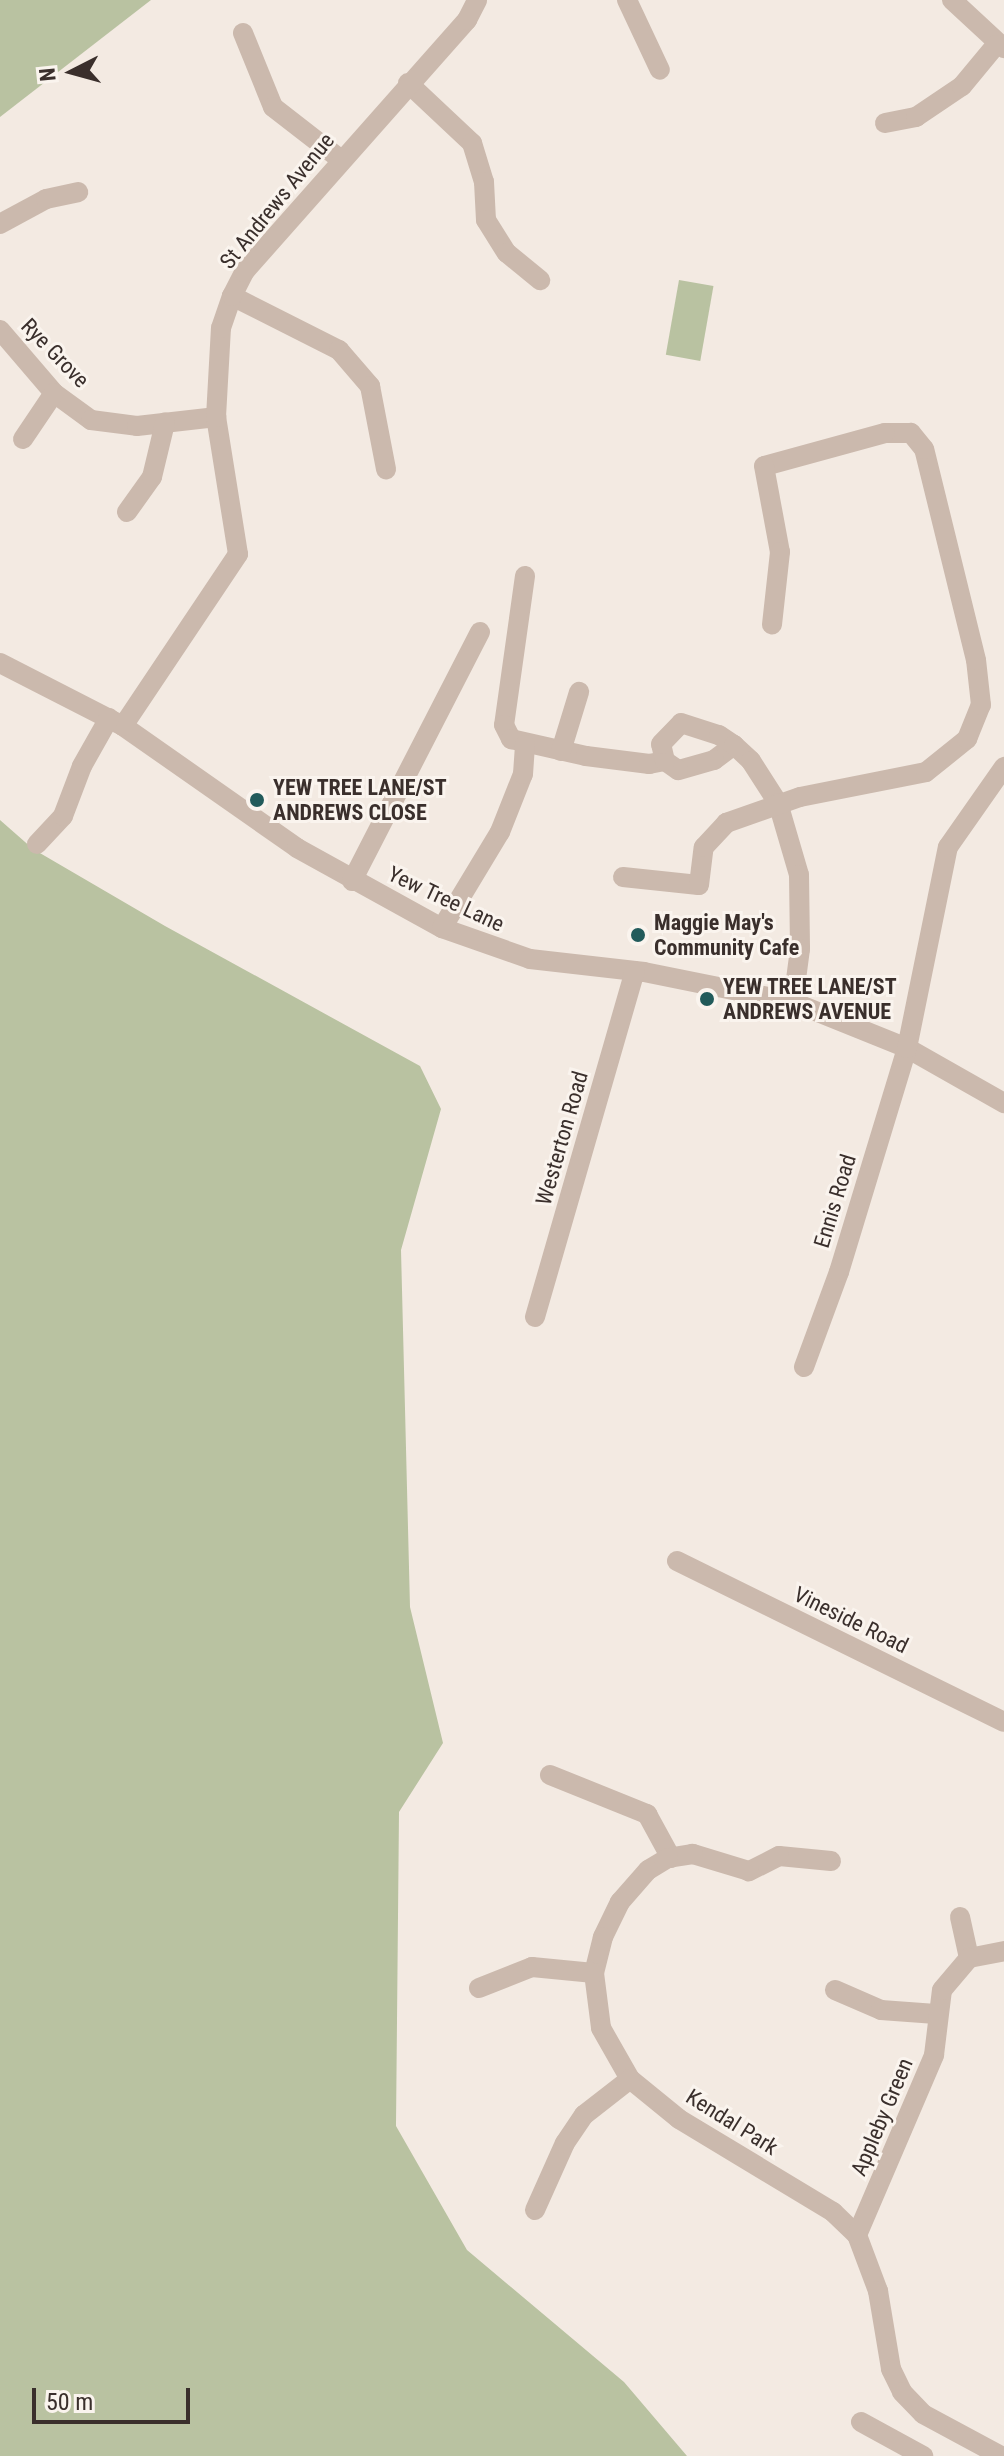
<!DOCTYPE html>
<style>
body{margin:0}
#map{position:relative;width:1004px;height:2456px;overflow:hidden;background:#f3eae2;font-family:"Roboto Condensed",sans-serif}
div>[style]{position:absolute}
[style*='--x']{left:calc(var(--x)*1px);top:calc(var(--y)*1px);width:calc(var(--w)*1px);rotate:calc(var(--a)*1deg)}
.green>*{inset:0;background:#b9c2a1;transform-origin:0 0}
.minor>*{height:20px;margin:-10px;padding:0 10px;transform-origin:10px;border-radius:10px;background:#cbb9ad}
.dots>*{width:22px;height:22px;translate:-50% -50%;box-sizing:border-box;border:4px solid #faf4ee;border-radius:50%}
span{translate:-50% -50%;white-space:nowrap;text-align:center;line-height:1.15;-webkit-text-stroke:6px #faf4ee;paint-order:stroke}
.street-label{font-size:22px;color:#3a2f2c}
.poi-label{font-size:22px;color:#3a2f2c;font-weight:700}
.left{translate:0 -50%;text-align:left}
.north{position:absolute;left:32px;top:32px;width:80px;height:80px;-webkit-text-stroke:6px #faf4ee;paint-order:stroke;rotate:264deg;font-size:22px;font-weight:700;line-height:32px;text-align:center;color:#3a2f2c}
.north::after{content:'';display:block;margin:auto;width:28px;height:36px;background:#3a2f2c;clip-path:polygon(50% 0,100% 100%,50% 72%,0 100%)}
.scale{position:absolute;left:32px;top:2388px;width:158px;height:36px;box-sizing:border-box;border:4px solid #3a2f2c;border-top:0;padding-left:10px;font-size:24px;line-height:28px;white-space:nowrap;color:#3a2f2c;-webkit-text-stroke:6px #faf4ee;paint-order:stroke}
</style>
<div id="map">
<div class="green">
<div style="clip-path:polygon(0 0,151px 0,0 117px)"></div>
<div style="left:679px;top:280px;width:35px;height:76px;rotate:10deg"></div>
<div style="clip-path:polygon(0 820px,33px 849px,165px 926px,420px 1066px,441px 1109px,401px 1250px,410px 1607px,443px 1743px,399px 1812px,396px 2126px,467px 2250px,624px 2382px,687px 2456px,0 2456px)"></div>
</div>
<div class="minor">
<div style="--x:627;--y:0;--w:77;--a:64.8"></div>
<div style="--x:952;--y:0;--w:71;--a:42.7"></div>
<div style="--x:243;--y:33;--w:80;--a:67.9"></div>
<div style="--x:273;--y:107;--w:85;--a:37.8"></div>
<div style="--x:408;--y:83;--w:88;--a:43.2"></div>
<div style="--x:472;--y:143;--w:41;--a:72.9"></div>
<div style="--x:484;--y:182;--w:38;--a:87"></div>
<div style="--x:486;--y:220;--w:39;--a:58"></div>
<div style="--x:507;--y:253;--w:43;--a:39.3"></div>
<div style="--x:885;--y:123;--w:32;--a:-11"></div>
<div style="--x:916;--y:117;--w:55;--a:-34"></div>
<div style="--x:962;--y:86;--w:53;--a:-50.3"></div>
<div style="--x:0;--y:224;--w:52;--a:-28.5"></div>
<div style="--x:46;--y:199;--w:33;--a:-12"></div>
<div style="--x:232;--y:296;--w:120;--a:26.8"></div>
<div style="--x:339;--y:350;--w:48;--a:49.3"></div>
<div style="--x:370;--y:386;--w:85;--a:79.1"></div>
<div style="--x:0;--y:330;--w:83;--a:49.4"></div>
<div style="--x:54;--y:393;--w:46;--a:36.1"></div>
<div style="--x:91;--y:420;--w:46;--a:7.4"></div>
<div style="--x:137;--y:426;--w:80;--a:-6.5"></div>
<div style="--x:23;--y:439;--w:55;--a:-56"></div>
<div style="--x:127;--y:512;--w:43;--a:-54.5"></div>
<div style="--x:152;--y:477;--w:56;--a:-76.5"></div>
<div style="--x:525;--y:576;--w:150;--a:98"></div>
<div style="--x:504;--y:725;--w:16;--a:63"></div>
<div style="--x:511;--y:739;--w:77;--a:12.8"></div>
<div style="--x:586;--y:756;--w:64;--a:7.2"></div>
<div style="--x:649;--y:764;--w:16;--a:-11"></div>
<div style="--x:0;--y:663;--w:138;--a:27.1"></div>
<div style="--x:123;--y:726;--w:213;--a:35"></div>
<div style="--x:297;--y:848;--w:166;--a:28.9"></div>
<div style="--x:442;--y:928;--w:93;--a:19.4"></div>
<div style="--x:530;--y:959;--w:115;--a:6.5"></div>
<div style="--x:644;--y:972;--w:152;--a:11.4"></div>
<div style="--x:793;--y:1002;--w:123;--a:22"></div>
<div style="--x:907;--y:1048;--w:112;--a:29.6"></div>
<div style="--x:123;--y:726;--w:207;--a:-56.2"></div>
<div style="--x:238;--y:554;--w:139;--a:-99.1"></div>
<div style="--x:216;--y:417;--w:89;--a:-86.8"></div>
<div style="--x:221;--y:328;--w:34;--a:-71"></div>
<div style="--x:232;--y:296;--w:27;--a:-63"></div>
<div style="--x:244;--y:272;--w:337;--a:-48.5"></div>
<div style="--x:467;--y:20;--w:22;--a:-63"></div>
<div style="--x:734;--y:745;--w:25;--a:143"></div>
<div style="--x:714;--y:760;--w:37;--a:164"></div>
<div style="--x:678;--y:770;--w:16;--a:-145"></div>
<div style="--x:665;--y:761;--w:17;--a:-103"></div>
<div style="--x:661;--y:744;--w:29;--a:-46"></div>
<div style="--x:681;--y:723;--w:40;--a:18"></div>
<div style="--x:719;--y:735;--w:18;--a:34"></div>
<div style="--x:734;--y:745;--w:23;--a:43"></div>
<div style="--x:751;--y:761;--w:50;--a:57.3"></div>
<div style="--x:778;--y:803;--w:75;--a:73.7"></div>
<div style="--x:799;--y:875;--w:74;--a:89.2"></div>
<div style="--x:800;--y:949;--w:53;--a:97.5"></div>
<div style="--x:561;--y:751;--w:62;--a:-73"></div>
<div style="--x:37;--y:844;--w:38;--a:-47"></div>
<div style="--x:63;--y:816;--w:53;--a:-69.2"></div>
<div style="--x:82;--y:766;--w:55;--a:-60.6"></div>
<div style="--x:623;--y:877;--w:76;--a:6"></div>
<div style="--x:699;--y:885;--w:38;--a:-83"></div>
<div style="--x:704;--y:847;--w:33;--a:-47"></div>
<div style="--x:726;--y:823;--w:78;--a:-19.4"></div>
<div style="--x:800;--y:797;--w:128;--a:-11.2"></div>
<div style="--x:926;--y:772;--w:53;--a:-38.8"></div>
<div style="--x:967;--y:739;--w:37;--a:-68"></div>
<div style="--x:981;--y:705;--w:45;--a:-96.3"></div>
<div style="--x:976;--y:660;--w:217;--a:-103.8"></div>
<div style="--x:924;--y:449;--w:21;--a:-129"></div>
<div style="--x:911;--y:433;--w:26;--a:180"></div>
<div style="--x:885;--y:433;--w:125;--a:164.7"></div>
<div style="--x:764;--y:466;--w:87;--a:79.5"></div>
<div style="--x:780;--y:552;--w:73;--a:96.3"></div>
<div style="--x:352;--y:881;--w:280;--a:-62.8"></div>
<div style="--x:442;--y:928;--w:112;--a:-58.9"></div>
<div style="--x:500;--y:832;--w:62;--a:-68.4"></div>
<div style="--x:523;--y:774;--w:29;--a:-86"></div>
<div style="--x:535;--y:1317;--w:360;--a:-73.9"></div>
<div style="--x:804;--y:1367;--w:101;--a:-69.8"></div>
<div style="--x:839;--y:1272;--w:234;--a:-73.1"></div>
<div style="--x:907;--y:1048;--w:205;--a:-78.5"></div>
<div style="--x:948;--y:847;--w:98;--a:-55"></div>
<div style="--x:677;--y:1561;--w:364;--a:26.2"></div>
<div style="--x:550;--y:1775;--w:105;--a:21.9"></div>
<div style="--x:647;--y:1814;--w:50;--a:61.4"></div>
<div style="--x:831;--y:1861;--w:52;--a:-174.5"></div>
<div style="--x:779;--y:1856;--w:34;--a:153"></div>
<div style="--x:749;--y:1871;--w:59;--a:-163.1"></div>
<div style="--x:693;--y:1854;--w:25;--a:171"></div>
<div style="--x:668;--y:1858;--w:23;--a:149"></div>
<div style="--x:648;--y:1870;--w:43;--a:131.2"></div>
<div style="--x:620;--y:1902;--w:39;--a:116"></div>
<div style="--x:603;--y:1937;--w:37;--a:104"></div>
<div style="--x:594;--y:1973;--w:55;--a:82.7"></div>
<div style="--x:601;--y:2028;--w:59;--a:60.4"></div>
<div style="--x:630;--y:2079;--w:63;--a:39.2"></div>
<div style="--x:679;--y:2119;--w:180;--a:31.1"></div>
<div style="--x:833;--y:2212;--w:33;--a:44"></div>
<div style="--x:857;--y:2235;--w:60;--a:69.4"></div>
<div style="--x:878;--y:2291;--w:79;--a:80.5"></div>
<div style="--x:891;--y:2369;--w:25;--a:64"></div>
<div style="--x:902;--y:2392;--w:30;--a:46"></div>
<div style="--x:923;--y:2414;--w:89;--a:28.3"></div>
<div style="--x:960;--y:1917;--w:42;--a:77.6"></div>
<div style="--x:969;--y:1958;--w:36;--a:-11"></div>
<div style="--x:479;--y:1988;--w:57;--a:-21.6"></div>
<div style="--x:532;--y:1967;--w:62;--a:5.5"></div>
<div style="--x:835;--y:1990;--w:50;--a:23.5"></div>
<div style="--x:881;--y:2010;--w:55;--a:4.2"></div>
<div style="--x:535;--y:2210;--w:73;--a:-65.9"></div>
<div style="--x:565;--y:2143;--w:34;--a:-56"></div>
<div style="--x:584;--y:2115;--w:58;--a:-38"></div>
<div style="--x:857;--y:2235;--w:196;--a:-66.8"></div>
<div style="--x:934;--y:2055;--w:65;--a:-83"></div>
<div style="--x:942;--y:1990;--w:42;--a:-49.8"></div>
<div style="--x:861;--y:2422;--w:71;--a:28.7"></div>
</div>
<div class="dots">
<div style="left:257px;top:800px;background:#225b5b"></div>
<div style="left:638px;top:935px;background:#225b5b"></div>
<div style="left:707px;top:999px;background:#225b5b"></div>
</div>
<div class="street-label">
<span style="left:277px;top:201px;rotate:-51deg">St Andrews Avenue</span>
<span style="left:55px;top:353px;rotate:46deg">Rye Grove</span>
<span style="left:446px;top:899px;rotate:25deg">Yew Tree Lane</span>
<span style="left:562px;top:1138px;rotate:-74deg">Westerton Road</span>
<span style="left:835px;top:1201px;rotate:-73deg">Ennis Road</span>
<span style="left:851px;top:1620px;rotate:26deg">Vineside Road</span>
<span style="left:882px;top:2117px;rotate:-67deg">Appleby Green</span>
<span style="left:732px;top:2122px;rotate:32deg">Kendal Park</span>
</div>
<div class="poi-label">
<span class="left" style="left:273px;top:800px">YEW TREE LANE/ST<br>ANDREWS CLOSE</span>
<span class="left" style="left:654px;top:935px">Maggie May's<br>Community Cafe</span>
<span class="left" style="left:723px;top:999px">YEW TREE LANE/ST<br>ANDREWS AVENUE</span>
</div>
<div class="north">N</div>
<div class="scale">50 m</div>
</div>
